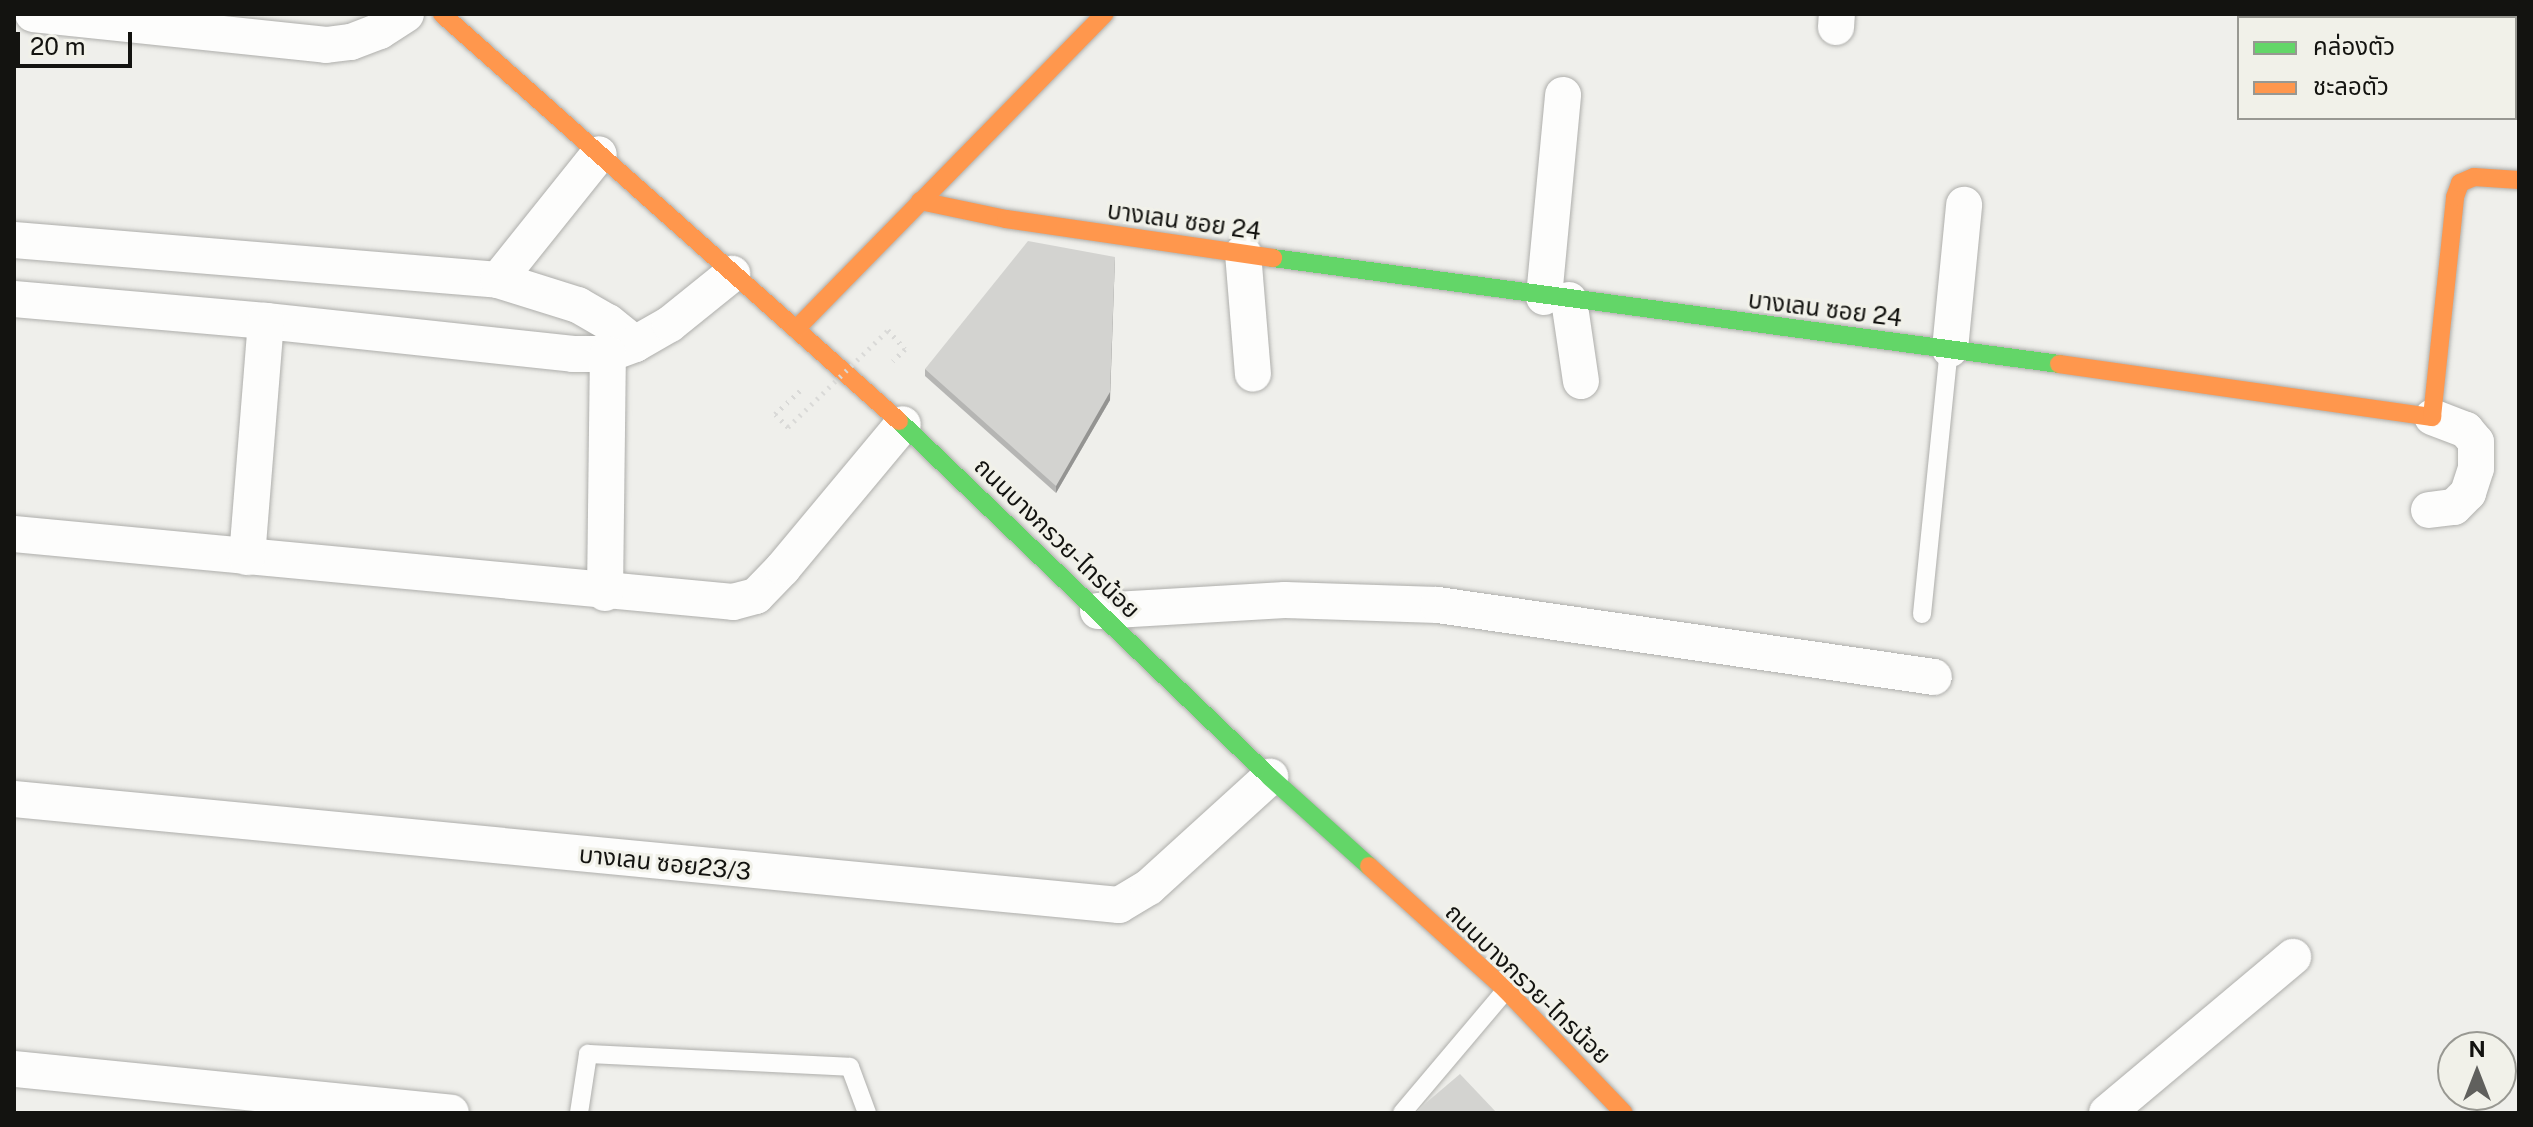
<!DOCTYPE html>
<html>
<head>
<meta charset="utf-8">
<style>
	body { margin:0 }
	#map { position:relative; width:2533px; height:1127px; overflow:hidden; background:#efefeb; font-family:"Public Sans","Noto Sans Thai",sans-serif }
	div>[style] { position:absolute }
	.path>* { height:5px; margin-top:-2.5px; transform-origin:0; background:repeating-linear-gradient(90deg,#d9d9d7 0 2px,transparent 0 8px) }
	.roads { filter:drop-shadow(0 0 2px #aeaeab) drop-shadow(0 0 2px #aeaeab) }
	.lane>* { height:18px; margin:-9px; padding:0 9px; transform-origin:9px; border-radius:9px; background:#fdfdfc }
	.street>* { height:36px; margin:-18px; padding:0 18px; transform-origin:18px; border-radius:18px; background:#fdfdfc }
	.fast>* { height:18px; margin:-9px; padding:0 9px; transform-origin:9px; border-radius:9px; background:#63d668 }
	.slow>* { height:18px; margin:-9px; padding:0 9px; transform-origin:9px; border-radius:9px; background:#ff974d }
	.path-bridge>* { height:5px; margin-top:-2.5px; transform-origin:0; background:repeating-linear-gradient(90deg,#d9d9d7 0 2px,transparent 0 8px) }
	.wall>* { inset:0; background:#b5b5b3 }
	.shaded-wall>* { inset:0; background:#949492 }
	.building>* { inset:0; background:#d3d3d0 }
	span { translate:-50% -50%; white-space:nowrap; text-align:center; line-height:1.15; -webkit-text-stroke:6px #f1f1e9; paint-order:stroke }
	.street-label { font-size:24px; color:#131310 }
	.frame { position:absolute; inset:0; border:16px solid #131310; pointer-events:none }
	.legend { position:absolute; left:2237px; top:16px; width:280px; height:104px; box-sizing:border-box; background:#f1f1e9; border:2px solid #989892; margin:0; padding:10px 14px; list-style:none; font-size:24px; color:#131310 }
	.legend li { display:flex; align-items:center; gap:16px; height:40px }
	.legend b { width:40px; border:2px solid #989892 }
	.north { position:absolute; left:2437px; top:1031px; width:80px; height:80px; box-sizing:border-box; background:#f1f1e9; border:2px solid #989892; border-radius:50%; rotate:0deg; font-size:22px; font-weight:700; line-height:32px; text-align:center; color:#131310 }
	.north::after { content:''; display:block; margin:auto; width:28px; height:36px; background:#60605d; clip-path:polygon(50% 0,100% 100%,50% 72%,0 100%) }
	.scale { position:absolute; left:16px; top:32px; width:116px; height:36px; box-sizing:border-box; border:4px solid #131310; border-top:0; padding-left:10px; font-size:24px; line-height:28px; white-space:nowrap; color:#131310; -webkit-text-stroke:6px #f1f1e9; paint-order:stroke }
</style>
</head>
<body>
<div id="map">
	<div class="path">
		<div style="left:888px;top:330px;width:25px;rotate:48deg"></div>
		<div style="left:905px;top:349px;width:17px;rotate:135deg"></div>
		<div style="left:788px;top:427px;width:18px;rotate:-135deg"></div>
		<div style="left:775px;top:414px;width:37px;rotate:-43deg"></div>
	</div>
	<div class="roads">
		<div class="lane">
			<div style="left:1922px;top:614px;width:265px;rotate:-84.2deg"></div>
			<div style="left:579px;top:1113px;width:60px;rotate:-81.3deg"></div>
			<div style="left:588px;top:1054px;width:262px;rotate:2.8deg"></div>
			<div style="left:850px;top:1067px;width:49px;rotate:69.7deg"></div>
			<div style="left:1402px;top:1113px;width:161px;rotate:-49.8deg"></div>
		</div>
		<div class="street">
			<div style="left:33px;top:14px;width:295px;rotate:6deg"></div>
			<div style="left:326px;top:45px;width:25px;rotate:-7deg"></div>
			<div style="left:351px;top:42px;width:31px;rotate:-21deg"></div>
			<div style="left:380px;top:31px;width:31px;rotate:-33deg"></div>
			<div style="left:1836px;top:27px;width:13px;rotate:-86deg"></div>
			<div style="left:14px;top:240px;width:486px;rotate:4.7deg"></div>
			<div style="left:498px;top:280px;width:84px;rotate:17.4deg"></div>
			<div style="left:578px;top:305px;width:34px;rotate:30deg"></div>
			<div style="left:608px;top:322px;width:35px;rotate:39deg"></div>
			<div style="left:1243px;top:253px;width:121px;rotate:85.3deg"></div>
			<div style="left:498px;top:280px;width:161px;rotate:-51.3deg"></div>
			<div style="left:1544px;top:297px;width:203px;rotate:-84.6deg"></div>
			<div style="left:14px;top:299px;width:253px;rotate:5deg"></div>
			<div style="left:266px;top:321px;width:309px;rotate:6.1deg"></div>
			<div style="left:573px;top:354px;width:35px"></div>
			<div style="left:608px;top:354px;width:29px;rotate:-20deg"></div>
			<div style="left:635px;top:344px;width:40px;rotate:-29.7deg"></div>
			<div style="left:670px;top:324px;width:80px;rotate:-38.9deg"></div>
			<div style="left:1569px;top:300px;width:82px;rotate:81.6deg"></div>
			<div style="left:1950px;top:349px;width:145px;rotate:-84.4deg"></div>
			<div style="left:2429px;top:510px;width:25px;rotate:-7deg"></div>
			<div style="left:2454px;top:507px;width:20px;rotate:-45deg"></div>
			<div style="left:2468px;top:493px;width:26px;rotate:-72deg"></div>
			<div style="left:2476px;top:468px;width:26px;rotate:-90deg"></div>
			<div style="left:2476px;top:442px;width:16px;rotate:-130deg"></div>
			<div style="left:2466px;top:430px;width:36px;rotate:-159deg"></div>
			<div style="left:14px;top:534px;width:722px;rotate:5.4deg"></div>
			<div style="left:733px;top:602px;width:24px;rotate:-15deg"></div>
			<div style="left:756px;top:596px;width:39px;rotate:-46deg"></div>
			<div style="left:783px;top:568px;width:187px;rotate:-50.2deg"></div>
			<div style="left:247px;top:557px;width:237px;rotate:-85.4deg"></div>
			<div style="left:605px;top:593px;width:239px;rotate:-89.3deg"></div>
			<div style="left:1098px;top:611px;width:187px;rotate:-3.4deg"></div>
			<div style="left:1285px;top:600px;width:153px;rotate:1.9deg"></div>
			<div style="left:1438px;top:605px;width:501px;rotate:8.26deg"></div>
			<div style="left:14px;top:799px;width:1110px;rotate:5.48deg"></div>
			<div style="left:1119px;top:905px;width:35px;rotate:-31deg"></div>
			<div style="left:1149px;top:887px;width:164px;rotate:-42.3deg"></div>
			<div style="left:14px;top:1069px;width:439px;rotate:5.7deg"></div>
			<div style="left:2107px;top:1113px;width:243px;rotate:-40deg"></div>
		</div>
		<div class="fast">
			<div style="left:1273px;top:258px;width:793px;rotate:7.68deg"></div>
			<div style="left:899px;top:421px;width:514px;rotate:43.82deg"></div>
			<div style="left:1270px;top:777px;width:133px;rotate:42deg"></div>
		</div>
		<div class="slow">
			<div style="left:442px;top:14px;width:612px;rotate:41.69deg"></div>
			<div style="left:920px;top:201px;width:88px;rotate:11.8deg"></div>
			<div style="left:1006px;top:219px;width:270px;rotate:8.3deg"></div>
			<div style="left:796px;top:329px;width:441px;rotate:-45.6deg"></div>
			<div style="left:2059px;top:364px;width:377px;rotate:8.1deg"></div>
			<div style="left:2432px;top:417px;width:221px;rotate:-84deg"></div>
			<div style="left:2455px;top:197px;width:15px;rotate:-70deg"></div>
			<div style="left:2460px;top:183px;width:15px;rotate:-23deg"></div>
			<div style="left:2474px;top:177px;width:45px;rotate:3.8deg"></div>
			<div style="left:1369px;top:866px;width:185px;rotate:42.1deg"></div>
			<div style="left:1506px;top:990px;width:170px;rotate:46.2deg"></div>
		</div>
	</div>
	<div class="path-bridge">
		<div style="left:788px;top:427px;width:139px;rotate:-44.1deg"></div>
	</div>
	<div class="wall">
		<div style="clip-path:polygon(925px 369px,1110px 400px,1056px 493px,925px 376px)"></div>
	</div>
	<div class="shaded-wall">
		<div style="clip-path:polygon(1115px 257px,1110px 400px,1056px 493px,1056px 486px)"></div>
	</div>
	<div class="building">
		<div style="clip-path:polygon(1028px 241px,1115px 257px,1110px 392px,1056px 486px,925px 369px)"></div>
		<div style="clip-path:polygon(1460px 1074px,1497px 1113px,1414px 1113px)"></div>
	</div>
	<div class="street-label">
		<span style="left:1184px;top:221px;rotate:8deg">บางเลน ซอย 24</span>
		<span style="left:1825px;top:309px;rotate:7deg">บางเลน ซอย 24</span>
		<span style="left:1057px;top:538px;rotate:44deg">ถนนบางกรวย-ไทรน้อย</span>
		<span style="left:665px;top:863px;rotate:6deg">บางเลน ซอย23/3</span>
		<span style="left:1528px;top:984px;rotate:44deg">ถนนบางกรวย-ไทรน้อย</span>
	</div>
	<div class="frame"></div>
	<ul class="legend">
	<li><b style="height:10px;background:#63d668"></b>คล่องตัว</li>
	<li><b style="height:10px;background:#ff974d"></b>ชะลอตัว</li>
	</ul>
	<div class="north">N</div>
	<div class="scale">20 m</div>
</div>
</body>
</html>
